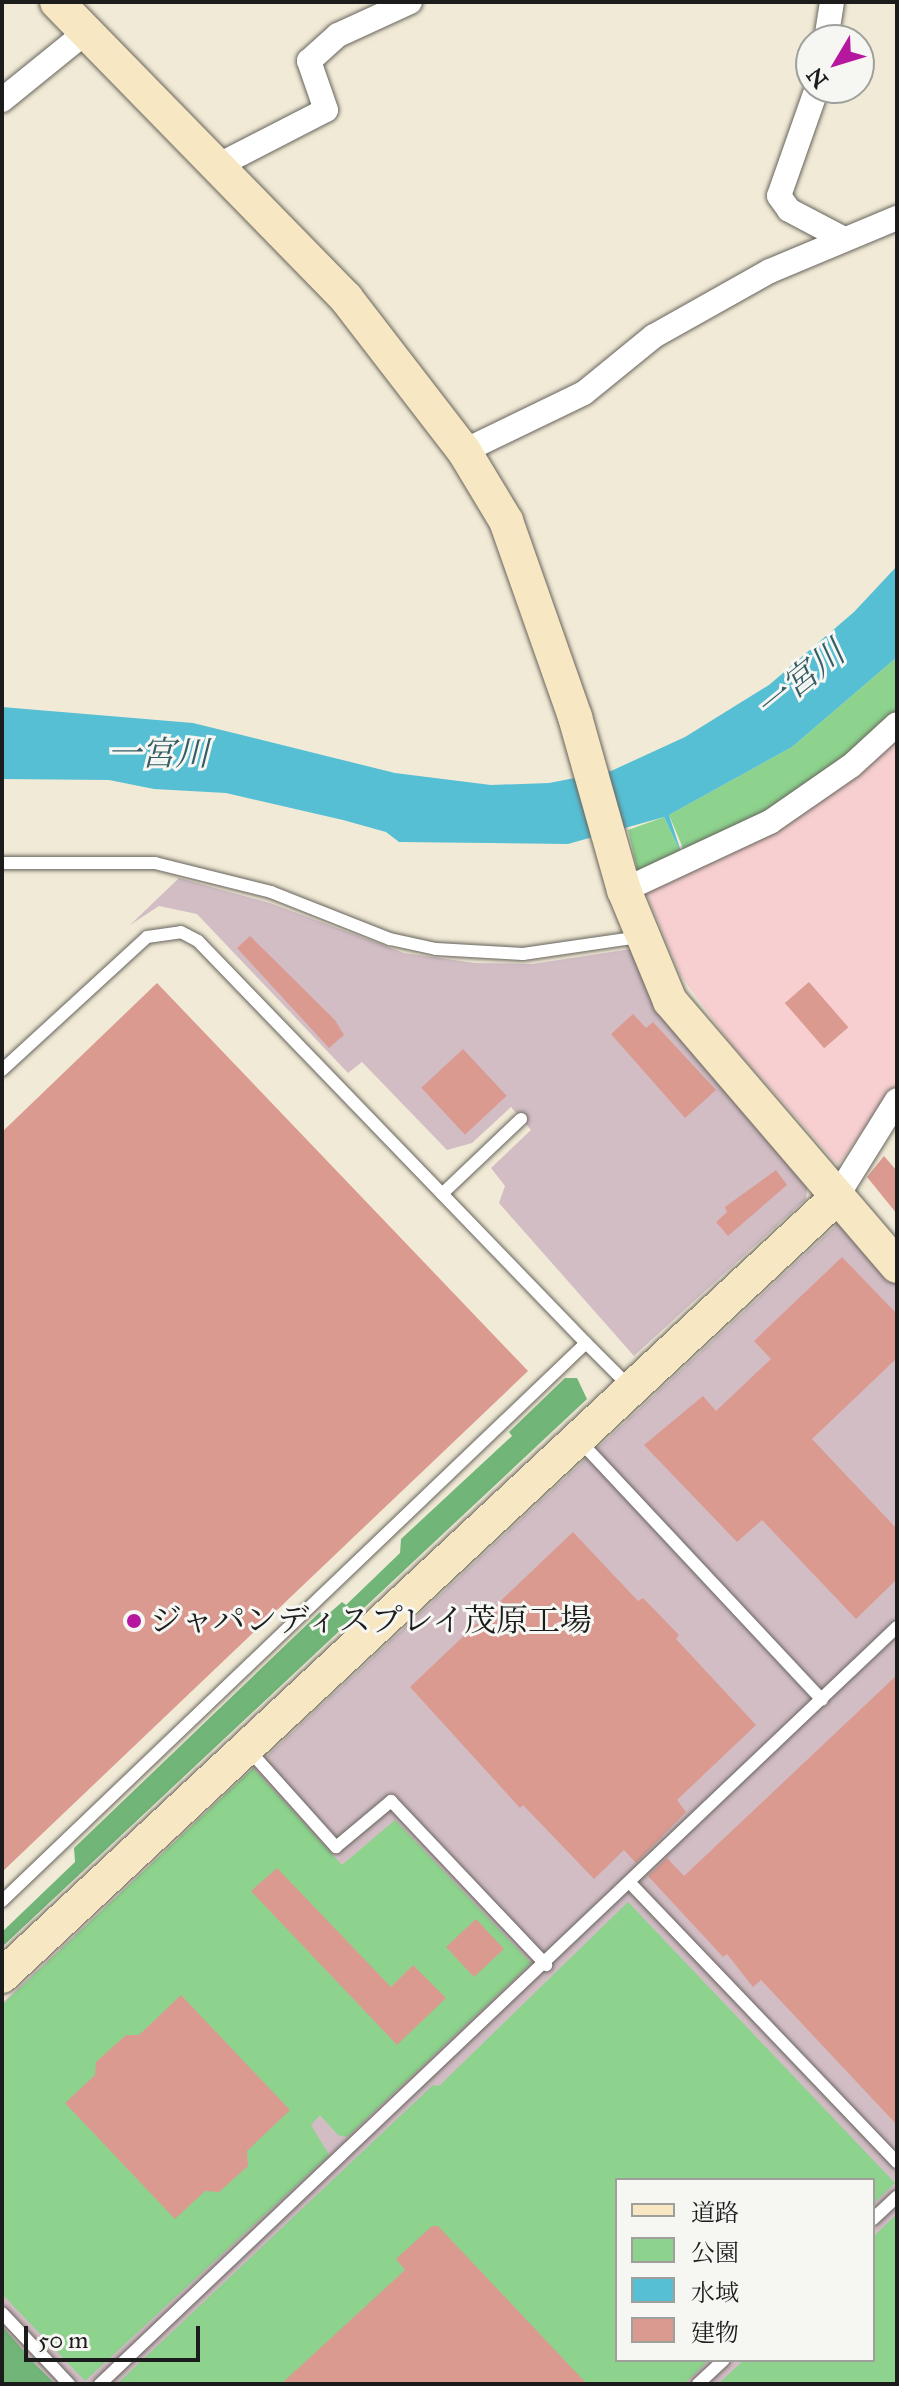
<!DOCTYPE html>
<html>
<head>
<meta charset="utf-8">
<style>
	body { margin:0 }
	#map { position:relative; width:899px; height:2386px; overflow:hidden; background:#f1ead6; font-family:"IM FELL Great Primer","Noto Serif JP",serif }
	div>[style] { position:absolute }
	.built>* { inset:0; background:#f7cfd0 }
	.industrial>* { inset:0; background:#d2bdc5 }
	.green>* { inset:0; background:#8dd38d }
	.forest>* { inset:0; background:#72b578 }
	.water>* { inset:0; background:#57bfd4 }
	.building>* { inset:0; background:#db9a90; transform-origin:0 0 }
	.roads { filter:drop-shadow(0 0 2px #67645d) drop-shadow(0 0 2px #67645d) }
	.lane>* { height:12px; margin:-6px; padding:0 6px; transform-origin:6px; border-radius:6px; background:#fff }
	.street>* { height:24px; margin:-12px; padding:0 12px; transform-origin:12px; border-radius:12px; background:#fff }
	.secondary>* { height:34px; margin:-17px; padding:0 17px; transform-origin:17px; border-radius:17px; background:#f7e8c3 }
	.dots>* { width:22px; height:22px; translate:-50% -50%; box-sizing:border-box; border:4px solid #f6f6f2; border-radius:50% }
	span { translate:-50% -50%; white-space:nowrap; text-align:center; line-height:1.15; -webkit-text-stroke:6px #f6f6f2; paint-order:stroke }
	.poi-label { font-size:32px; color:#1c1c1c }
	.left { translate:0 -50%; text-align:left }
	.water-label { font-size:34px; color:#345d66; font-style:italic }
	.frame { position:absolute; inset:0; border:4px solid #1c1c1c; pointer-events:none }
	.legend { position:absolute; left:615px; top:2178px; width:260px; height:184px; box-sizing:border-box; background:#f6f6f2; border:2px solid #9f9f9c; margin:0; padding:10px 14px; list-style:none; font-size:24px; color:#1c1c1c }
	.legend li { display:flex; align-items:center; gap:16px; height:40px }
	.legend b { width:40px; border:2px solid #9f9f9c }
	.north { position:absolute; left:795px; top:24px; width:80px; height:80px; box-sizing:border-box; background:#f6f6f2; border:2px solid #9f9f9c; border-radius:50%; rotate:232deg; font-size:22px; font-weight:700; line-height:32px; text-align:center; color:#1c1c1c }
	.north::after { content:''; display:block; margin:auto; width:28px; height:36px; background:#b5179e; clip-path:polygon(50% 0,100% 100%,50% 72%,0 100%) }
	.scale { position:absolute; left:24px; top:2326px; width:176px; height:36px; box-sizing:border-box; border:4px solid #1c1c1c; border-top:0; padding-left:10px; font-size:24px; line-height:28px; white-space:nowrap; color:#1c1c1c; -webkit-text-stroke:6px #f6f6f2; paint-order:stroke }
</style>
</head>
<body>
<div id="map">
	<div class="built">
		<div style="clip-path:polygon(897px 735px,897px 1083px,838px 1165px,728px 1040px,681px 976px,646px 893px)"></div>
	</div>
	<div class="industrial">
		<div style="clip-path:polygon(179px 878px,270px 903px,404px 953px,475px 963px,532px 964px,631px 949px,808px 1181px,806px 1199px,634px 1356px,499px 1203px,505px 1186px,491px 1168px,531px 1130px,511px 1107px,472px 1143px,447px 1150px,362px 1062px,348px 1073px,197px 914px,159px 906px,130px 925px)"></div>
		<div style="clip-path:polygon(evenodd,843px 1219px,897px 1283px,897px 2384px,2px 2384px,2px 2003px,843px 1219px,617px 2180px,873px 2180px,873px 2360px,617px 2360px,617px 2180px)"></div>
	</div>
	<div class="green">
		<div style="clip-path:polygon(897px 657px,897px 713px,820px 780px,748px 825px,685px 853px,669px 815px,792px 747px)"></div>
		<div style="clip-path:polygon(664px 817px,682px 855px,639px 877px,628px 830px)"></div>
		<div style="clip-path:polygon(253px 1768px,342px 1865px,395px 1820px,531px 1963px,347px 2137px,338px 2135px,320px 2115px,311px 2125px,329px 2155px,85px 2381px,2px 2294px,2px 2005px)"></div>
		<div style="clip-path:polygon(628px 1902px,895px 2183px,873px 2204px,873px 2180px,617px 2180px,617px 2360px,709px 2360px,684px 2384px,117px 2384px,433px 2085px,439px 2086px)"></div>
		<div style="clip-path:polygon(897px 2214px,897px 2384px,718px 2384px,744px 2360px,873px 2360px,873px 2237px)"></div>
	</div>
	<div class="forest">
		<div style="clip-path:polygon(565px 1378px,577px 1378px,587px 1399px,2px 1947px,2px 1932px,75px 1862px,74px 1848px,320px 1612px,325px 1617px,342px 1602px,346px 1605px,400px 1553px,401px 1539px,512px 1436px,509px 1432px)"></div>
		<div style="clip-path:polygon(2px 2326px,35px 2364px,55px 2384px,2px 2384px)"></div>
	</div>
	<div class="water">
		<div style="clip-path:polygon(897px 566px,897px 657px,792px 747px,669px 815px,682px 855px,664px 817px,568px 844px,399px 842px,386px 832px,343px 820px,226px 793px,154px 789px,109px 780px,2px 779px,2px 707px,193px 723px,395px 773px,491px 785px,549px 783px,611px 771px,685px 737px,769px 685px,854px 612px)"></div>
	</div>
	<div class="building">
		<div style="clip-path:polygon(250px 936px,335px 1020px,344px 1035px,329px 1048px,237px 948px)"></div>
		<div style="left:809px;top:982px;width:60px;height:32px;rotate:49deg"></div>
		<div style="clip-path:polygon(157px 983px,528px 1371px,2px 1872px,2px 1132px)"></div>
		<div style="clip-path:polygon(633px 1014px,646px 1028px,653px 1022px,716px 1090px,685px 1118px,611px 1034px)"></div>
		<div style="left:463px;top:1049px;width:64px;height:57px;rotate:47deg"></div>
		<div style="clip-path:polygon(884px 1156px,897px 1171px,897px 1214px,867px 1177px)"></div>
		<div style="clip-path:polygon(776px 1170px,787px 1185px,728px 1236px,716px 1222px,727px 1212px,725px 1207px)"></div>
		<div style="clip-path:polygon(842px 1257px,897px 1314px,897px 1358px,812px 1439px,897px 1529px,897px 1579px,856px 1619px,762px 1520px,737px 1542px,644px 1445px,703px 1396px,716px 1411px,771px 1359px,754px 1341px)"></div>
		<div style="clip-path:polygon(573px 1532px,638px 1601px,643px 1598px,679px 1635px,676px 1639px,756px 1725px,677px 1800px,686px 1812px,636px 1863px,624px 1850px,594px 1879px,523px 1805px,520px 1808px,410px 1687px)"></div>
		<div style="clip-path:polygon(897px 1675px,897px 2125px,761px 1980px,753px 1987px,727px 1954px,723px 1957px,648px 1876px,667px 1858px,684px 1876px)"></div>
		<div style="clip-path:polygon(277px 1868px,391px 1987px,413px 1965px,446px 1998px,397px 2045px,251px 1891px)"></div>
		<div style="left:476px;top:1919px;width:41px;height:41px;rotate:47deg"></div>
		<div style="clip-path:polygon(181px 1995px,290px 2110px,247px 2151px,248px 2166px,219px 2192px,205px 2191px,175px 2219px,65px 2103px,95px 2075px,96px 2062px,126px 2035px,139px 2035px)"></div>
		<div style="clip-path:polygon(432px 2226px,438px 2226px,587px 2384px,281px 2384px,405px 2270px,396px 2259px)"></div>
	</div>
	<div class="roads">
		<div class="lane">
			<div style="left:2px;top:863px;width:153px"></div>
			<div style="left:155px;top:863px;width:120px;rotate:14deg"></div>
			<div style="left:271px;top:892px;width:128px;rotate:21.6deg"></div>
			<div style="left:390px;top:939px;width:47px;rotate:12.3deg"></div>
			<div style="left:436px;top:949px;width:87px;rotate:3.3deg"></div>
			<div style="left:523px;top:954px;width:117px;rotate:-8.3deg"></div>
			<div style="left:2px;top:1070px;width:197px;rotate:-42.5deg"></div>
			<div style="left:147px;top:937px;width:34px;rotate:-8deg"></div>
			<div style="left:181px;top:932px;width:19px;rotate:28deg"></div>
			<div style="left:198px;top:941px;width:559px;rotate:46.02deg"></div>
			<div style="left:586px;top:1343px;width:808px;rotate:136.3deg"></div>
			<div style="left:442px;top:1194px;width:109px;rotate:-43.5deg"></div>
			<div style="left:586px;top:1343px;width:61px;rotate:45deg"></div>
			<div style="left:578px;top:1439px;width:357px;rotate:46.9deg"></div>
			<div style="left:248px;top:1749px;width:132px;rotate:48.1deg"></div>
			<div style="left:336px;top:1847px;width:72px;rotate:-39.9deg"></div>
			<div style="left:391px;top:1801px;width:226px;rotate:46.6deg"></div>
			<div style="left:631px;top:1884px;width:385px;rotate:46.3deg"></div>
			<div style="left:873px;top:2219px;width:33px;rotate:-43deg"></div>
			<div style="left:2px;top:2313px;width:98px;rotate:46.7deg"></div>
			<div style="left:100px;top:2384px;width:1099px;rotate:-43.53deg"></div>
			<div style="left:698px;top:2384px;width:35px;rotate:-43deg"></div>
		</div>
		<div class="street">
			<div style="left:826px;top:40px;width:38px;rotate:-81deg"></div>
			<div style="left:817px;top:88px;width:114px;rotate:109.4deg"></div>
			<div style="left:779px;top:196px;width:17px;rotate:54deg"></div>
			<div style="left:789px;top:210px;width:62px;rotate:27.8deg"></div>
			<div style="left:2px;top:100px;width:108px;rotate:-39deg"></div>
			<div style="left:219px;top:165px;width:120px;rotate:-27.2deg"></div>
			<div style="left:326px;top:110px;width:52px;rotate:-109.1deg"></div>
			<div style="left:309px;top:61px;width:39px;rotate:-42deg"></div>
			<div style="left:338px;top:35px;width:79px;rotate:-24.6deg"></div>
			<div style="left:464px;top:451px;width:133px;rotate:-25.8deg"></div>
			<div style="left:584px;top:393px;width:90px;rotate:-39.2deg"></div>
			<div style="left:654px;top:336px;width:133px;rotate:-29.3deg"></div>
			<div style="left:770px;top:271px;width:138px;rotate:-22.7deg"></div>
			<div style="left:624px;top:890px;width:161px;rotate:-25deg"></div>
			<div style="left:770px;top:822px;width:98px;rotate:-34.7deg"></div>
			<div style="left:851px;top:766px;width:62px;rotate:-42.4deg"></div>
			<div style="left:836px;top:1198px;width:115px;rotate:-58.1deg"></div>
		</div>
		<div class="secondary">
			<div style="left:57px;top:2px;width:414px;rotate:45.7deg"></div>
			<div style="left:346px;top:298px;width:193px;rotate:52.4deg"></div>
			<div style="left:464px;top:451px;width:82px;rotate:59deg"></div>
			<div style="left:506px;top:521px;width:208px;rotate:70.6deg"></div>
			<div style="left:575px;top:717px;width:180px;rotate:74.2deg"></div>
			<div style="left:624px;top:890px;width:120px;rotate:67.5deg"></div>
			<div style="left:670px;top:1001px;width:349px;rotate:49.4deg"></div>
			<div style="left:2px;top:1976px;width:1141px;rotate:-43.01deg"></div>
		</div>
	</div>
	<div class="dots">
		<div style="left:134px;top:1621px;background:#b5179e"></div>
	</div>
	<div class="poi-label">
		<span class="left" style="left:150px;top:1621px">ジャパンディスプレイ茂原工場</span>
	</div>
	<div class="water-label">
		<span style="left:800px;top:680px;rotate:-39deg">一宮川</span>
		<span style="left:158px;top:754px">一宮川</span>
	</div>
	<div class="frame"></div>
	<ul class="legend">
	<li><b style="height:10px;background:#f7e8c3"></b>道路</li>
	<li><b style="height:22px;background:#8dd38d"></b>公園</li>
	<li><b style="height:22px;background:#57bfd4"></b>水域</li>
	<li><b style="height:22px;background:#db9a90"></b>建物</li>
	</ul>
	<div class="north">N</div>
	<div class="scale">50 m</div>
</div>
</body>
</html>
